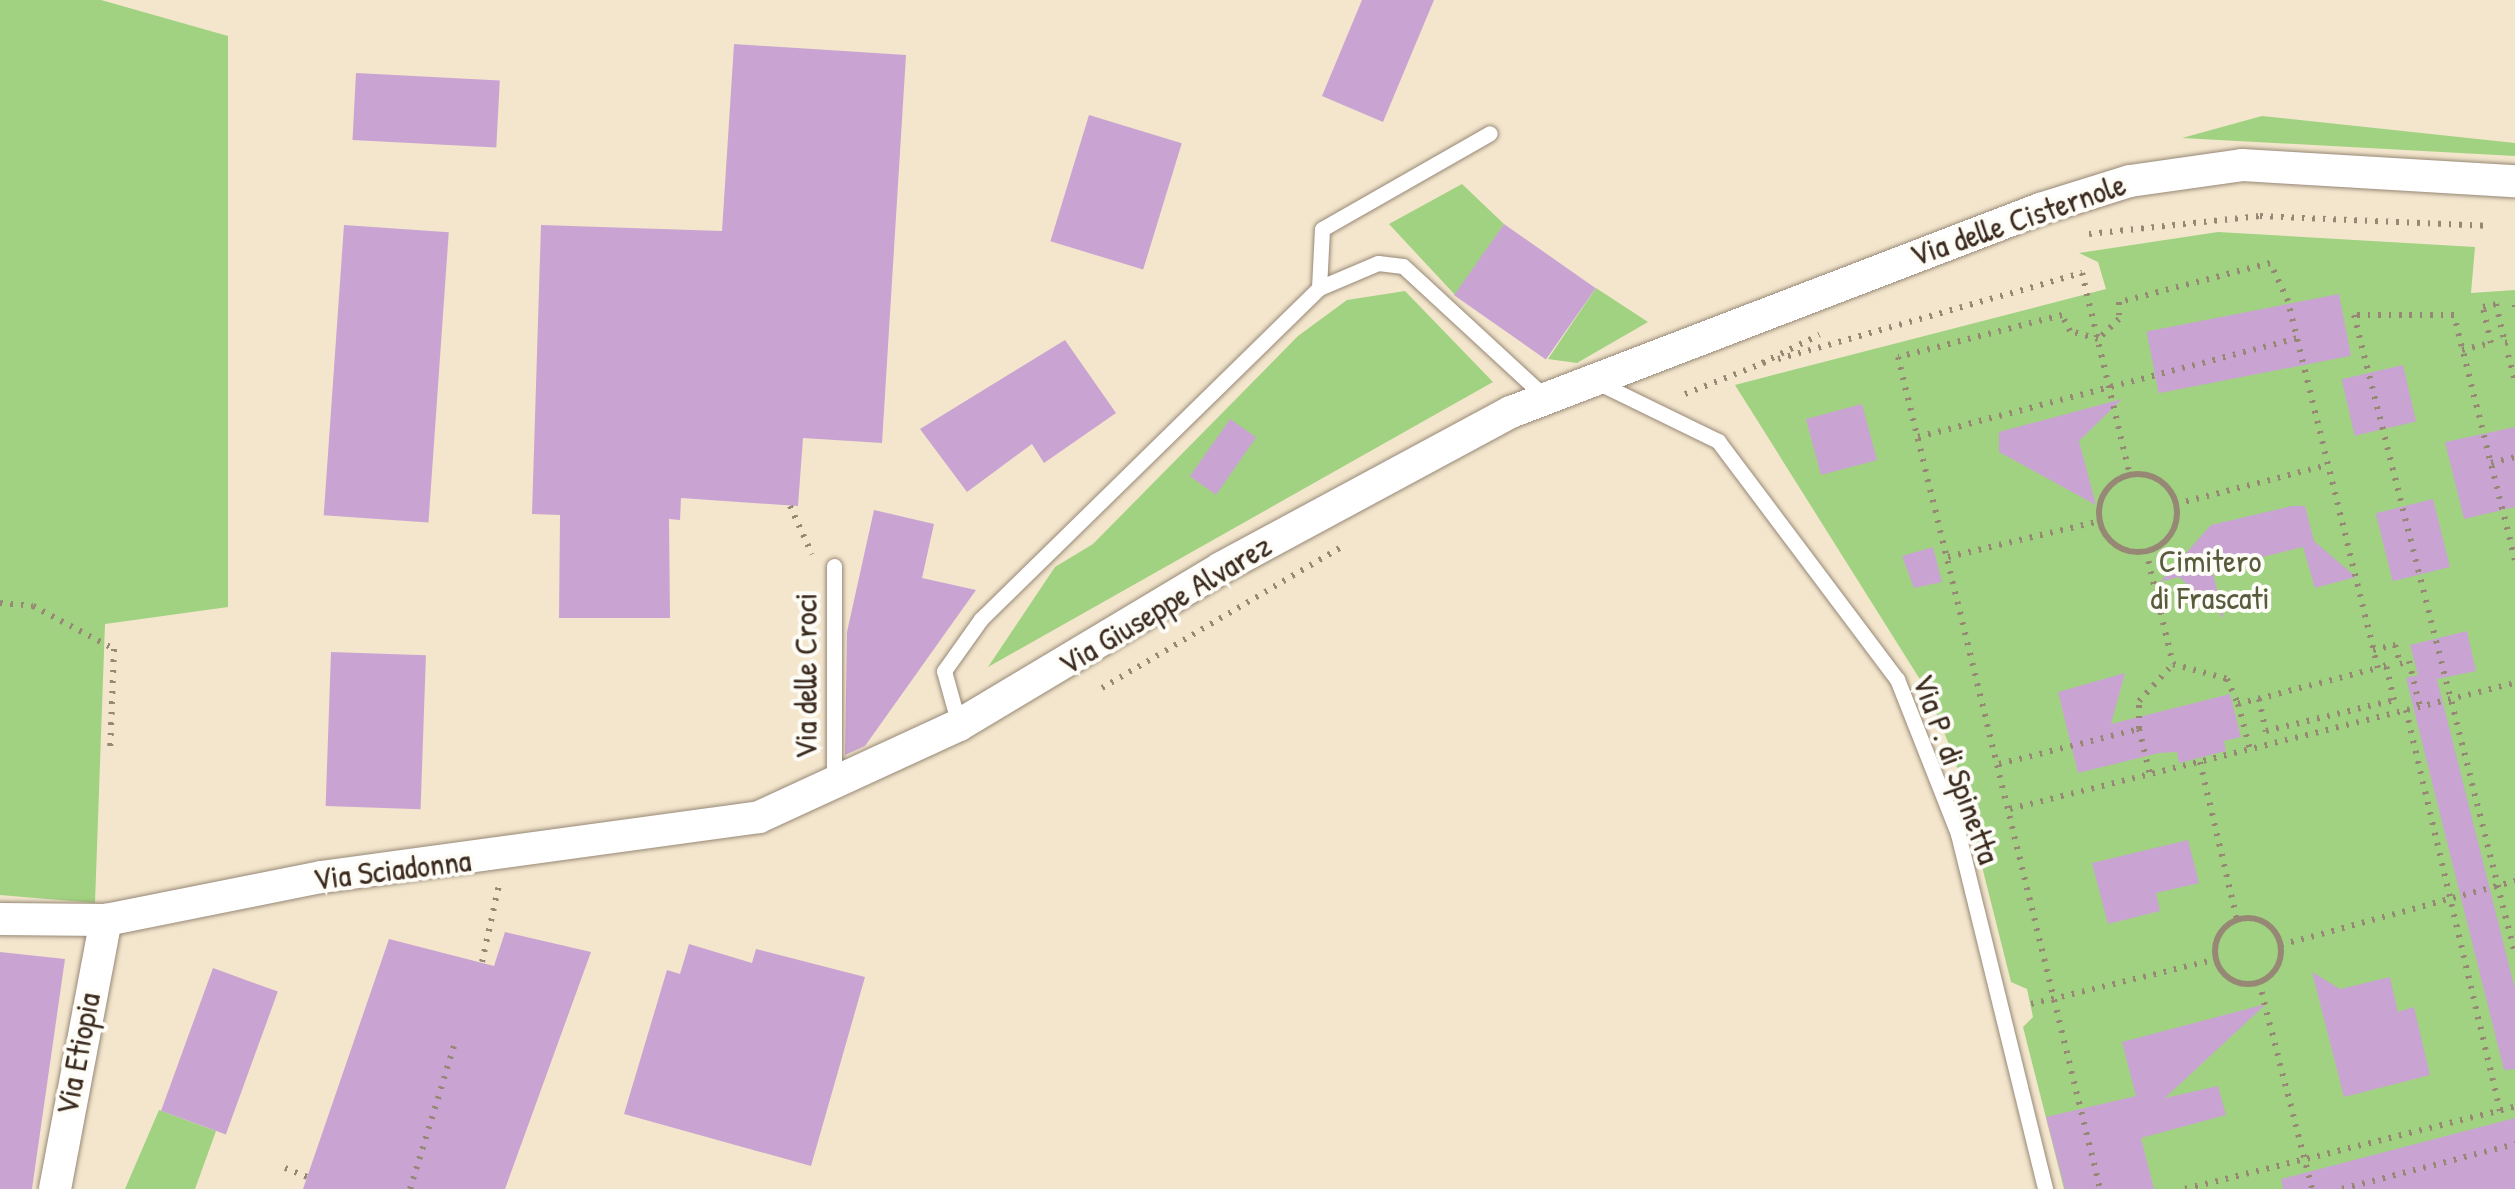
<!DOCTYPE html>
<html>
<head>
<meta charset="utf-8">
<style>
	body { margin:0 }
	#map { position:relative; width:2515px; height:1189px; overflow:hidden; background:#f3e6cd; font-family:"Patrick Hand",sans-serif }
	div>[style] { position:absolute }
	.green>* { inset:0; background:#a0d281 }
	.building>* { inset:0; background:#c9a4d2; transform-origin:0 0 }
	.path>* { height:6px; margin-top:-3px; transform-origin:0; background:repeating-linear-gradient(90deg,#978876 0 2.5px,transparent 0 10.5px) }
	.path>.ring { margin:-3px; padding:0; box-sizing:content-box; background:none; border:6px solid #978876; border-radius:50% }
	.roads { filter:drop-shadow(0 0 2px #978876) drop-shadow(0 0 2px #978876) }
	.service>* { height:15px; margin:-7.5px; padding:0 7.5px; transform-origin:7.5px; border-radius:7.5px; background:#fff }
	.minor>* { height:32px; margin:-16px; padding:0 16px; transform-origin:16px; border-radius:16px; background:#fff }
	span { translate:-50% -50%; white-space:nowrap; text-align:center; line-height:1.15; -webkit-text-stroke:8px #fdfcf7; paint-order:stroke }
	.street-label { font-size:32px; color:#3b2a1e }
	.park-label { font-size:32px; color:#595c3c }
</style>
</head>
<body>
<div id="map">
	<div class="green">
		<div style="clip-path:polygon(0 0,101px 0,228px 36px,228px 607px,105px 624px,95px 903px,0 895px)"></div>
		<div style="clip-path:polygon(2262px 116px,2515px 143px,2515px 156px,2182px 138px)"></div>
		<div style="clip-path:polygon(1462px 184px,1504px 224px,1456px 296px,1389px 224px)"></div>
		<div style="clip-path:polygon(2218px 232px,2475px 247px,2471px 293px,2515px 290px,2515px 1189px,2064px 1189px,2023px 1027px,2033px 1017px,2027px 989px,2011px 982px,1955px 759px,1926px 689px,1735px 385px,2106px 289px,2098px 262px,2079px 253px)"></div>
		<div style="clip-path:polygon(1596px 288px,1648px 322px,1577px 363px,1548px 359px)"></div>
		<div style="clip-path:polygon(1405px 291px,1493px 382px,988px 667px,1055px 567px,1093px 544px,1298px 336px,1347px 300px)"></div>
		<div style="clip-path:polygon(159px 1110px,216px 1131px,195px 1189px,125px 1189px)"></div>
	</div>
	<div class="building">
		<div style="clip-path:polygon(1362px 0,1434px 0,1383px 122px,1322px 96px)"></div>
		<div style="clip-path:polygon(734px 44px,906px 55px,882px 443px,803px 438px,798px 506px,681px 498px,680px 520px,669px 519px,670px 618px,559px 618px,560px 515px,532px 514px,541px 225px,722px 231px)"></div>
		<div style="left:356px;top:73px;width:144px;height:67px;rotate:3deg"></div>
		<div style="left:1089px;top:115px;width:97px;height:132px;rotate:17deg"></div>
		<div style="left:1504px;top:224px;width:112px;height:87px;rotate:35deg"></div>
		<div style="left:344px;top:225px;width:105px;height:291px;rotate:4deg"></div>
		<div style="left:2339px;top:294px;width:63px;height:196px;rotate:79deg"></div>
		<div style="clip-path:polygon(1065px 340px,1116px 413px,1044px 463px,1032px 444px,967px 492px,920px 429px)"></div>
		<div style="left:2403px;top:365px;width:58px;height:63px;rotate:77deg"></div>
		<div style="clip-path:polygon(2122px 399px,2079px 441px,2096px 505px,1999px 452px,1999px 432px)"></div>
		<div style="left:1862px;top:404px;width:58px;height:58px;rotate:75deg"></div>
		<div style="left:1230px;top:419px;width:32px;height:70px;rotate:35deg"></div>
		<div style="clip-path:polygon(2515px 427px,2515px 507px,2464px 519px,2445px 442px)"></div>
		<div style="left:2433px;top:499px;width:70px;height:59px;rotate:76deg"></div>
		<div style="clip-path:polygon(2292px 506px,2305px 506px,2314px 541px,2356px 577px,2315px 588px,2303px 547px,2212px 569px,2224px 618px,2179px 577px,2160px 582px,2211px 525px)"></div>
		<div style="clip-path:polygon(874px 510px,934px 524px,922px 578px,976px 590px,865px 746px,845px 755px,847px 632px)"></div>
		<div style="clip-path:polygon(1933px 547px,1942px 582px,1914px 588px,1902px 556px)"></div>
		<div style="clip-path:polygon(2467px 631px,2476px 671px,2437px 679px,2515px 989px,2515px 1069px,2504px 1070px,2406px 678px,2418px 675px,2410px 645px)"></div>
		<div style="left:331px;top:652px;width:95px;height:154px;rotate:2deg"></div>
		<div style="clip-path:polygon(2125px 673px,2111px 724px,2230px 694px,2241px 737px,2224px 741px,2226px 751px,2179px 763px,2177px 752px,2159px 753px,2078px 773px,2058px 692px)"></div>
		<div style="clip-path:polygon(2188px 840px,2199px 883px,2156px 893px,2160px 911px,2108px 924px,2092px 863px)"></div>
		<div style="clip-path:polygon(505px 932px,591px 952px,505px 1189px,303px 1189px,389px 939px,494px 966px)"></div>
		<div style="clip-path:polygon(689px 944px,752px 963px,756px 949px,865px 977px,811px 1166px,624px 1114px,667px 970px,680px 974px)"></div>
		<div style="clip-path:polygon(0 952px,65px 959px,32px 1189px,0 1189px)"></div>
		<div style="left:213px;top:968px;width:69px;height:152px;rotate:20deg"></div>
		<div style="clip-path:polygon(2312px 972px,2340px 989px,2390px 977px,2398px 1012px,2414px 1007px,2430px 1075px,2344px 1097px)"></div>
		<div style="clip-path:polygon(2266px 1004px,2165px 1098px,2218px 1086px,2226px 1115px,2141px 1138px,2154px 1189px,2065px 1189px,2046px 1117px,2136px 1096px,2122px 1042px)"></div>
		<div style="clip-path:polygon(2515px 1118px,2515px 1189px,2283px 1189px,2281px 1179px)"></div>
	</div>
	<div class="path">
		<div style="left:2089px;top:234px;width:172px;rotate:-6deg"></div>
		<div style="left:2260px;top:216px;width:226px;rotate:2.5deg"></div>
		<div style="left:2515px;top:305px;width:8px;rotate:90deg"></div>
		<div style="left:2462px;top:350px;width:30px;rotate:-14deg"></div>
		<div style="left:2491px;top:343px;width:37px;rotate:-103deg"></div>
		<div style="left:2483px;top:307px;width:13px;rotate:-13deg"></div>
		<div style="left:2496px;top:304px;width:40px;rotate:77deg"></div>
		<div style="left:2505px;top:343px;width:10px;rotate:-11deg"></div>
		<div style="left:2508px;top:355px;width:28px;rotate:75deg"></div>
		<div style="left:1778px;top:359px;width:316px;rotate:-15.8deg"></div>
		<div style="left:2082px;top:273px;width:209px;rotate:76.7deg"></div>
		<div style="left:1762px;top:363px;width:64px;rotate:-26.2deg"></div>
		<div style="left:1685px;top:394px;width:87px;rotate:-21.6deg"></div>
		<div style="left:1918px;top:437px;width:392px;rotate:-14.6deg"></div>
		<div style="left:2491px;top:463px;width:25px;rotate:-14deg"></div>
		<div class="ring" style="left:2099px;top:474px;width:72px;height:72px"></div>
		<div style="left:2176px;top:504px;width:157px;rotate:-14.4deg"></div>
		<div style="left:790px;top:506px;width:53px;rotate:65.4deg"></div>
		<div style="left:2146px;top:551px;width:116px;rotate:76.6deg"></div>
		<div style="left:1948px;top:557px;width:156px;rotate:-13.3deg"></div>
		<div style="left:2515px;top:560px;width:252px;rotate:-104deg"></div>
		<div style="left:2454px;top:315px;width:100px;rotate:180deg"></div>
		<div style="left:2354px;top:315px;width:659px;rotate:75.86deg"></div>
		<div style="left:0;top:603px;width:33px;rotate:5deg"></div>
		<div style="left:33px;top:606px;width:92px;rotate:28deg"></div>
		<div style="left:114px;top:649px;width:102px;rotate:92.2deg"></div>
		<div style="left:2373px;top:650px;width:23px;rotate:-13deg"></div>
		<div style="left:2395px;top:645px;width:20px;rotate:75deg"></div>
		<div style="left:2400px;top:664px;width:9px;rotate:-18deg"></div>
		<div style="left:2409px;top:661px;width:47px;rotate:76.6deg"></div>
		<div style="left:1102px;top:688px;width:282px;rotate:-30.5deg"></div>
		<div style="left:2259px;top:699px;width:33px;rotate:78deg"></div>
		<div style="left:2266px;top:731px;width:132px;rotate:-13.6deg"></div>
		<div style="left:2394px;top:700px;width:36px;rotate:-103deg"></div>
		<div style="left:2386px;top:665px;width:9px;rotate:159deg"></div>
		<div style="left:2238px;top:704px;width:47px;rotate:75.1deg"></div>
		<div style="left:2406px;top:710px;width:412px;rotate:76.8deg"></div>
		<div style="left:2139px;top:729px;width:46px;rotate:76.3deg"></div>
		<div style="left:2200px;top:762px;width:162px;rotate:76.8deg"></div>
		<div style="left:1999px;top:764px;width:144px;rotate:-14deg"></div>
		<div style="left:2139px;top:729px;width:28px;rotate:-90deg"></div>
		<div style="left:2139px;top:701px;width:50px;rotate:-47.4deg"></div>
		<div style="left:2173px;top:664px;width:56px;rotate:15.5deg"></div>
		<div style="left:2227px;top:679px;width:27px;rotate:66deg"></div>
		<div style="left:2238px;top:704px;width:145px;rotate:-14.4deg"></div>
		<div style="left:2378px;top:668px;width:378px;rotate:-103.8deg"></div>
		<div style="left:2288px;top:301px;width:42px;rotate:-115.3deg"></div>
		<div style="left:2270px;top:263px;width:156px;rotate:165.5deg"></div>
		<div style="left:2119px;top:302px;width:17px;rotate:90deg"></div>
		<div style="left:2119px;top:319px;width:29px;rotate:136deg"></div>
		<div style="left:2098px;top:339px;width:29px;rotate:-164deg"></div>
		<div style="left:2070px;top:331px;width:18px;rotate:-117deg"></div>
		<div style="left:2062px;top:315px;width:169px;rotate:165.6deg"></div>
		<div style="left:1898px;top:357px;width:856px;rotate:76.35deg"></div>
		<div style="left:2010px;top:809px;width:520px;rotate:-14.01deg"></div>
		<div class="ring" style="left:2215px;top:918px;width:60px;height:60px"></div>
		<div style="left:2281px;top:945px;width:243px;rotate:-15.3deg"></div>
		<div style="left:482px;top:962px;width:79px;rotate:-77.6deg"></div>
		<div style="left:2259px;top:982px;width:214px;rotate:75.6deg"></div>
		<div style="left:2031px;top:1004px;width:191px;rotate:-13.6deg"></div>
		<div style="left:285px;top:1168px;width:24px;rotate:22deg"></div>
		<div style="left:410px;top:1189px;width:150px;rotate:-72.9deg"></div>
		<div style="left:2185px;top:1189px;width:340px;rotate:-14deg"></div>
		<div style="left:2342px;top:1189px;width:179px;rotate:-14.6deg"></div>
	</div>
	<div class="roads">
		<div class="service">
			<div style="left:1319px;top:288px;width:59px;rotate:-87.1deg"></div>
			<div style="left:1322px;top:229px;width:193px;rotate:-29.7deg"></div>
			<div style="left:1597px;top:382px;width:135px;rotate:26deg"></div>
			<div style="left:1718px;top:441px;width:298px;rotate:53.1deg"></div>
			<div style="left:1897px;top:679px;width:167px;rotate:68.5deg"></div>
			<div style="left:1958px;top:834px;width:366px;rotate:76.2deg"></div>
			<div style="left:834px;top:566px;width:216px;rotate:90deg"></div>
			<div style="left:959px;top:725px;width:56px;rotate:-105.5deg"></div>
			<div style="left:944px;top:671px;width:64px;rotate:-54.6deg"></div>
			<div style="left:981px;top:619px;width:473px;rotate:-44.4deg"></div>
			<div style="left:1319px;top:288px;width:64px;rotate:-23deg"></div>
			<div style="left:1378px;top:263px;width:25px;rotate:7deg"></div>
			<div style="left:1403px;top:266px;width:192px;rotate:42.7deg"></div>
		</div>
		<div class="minor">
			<div style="left:0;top:919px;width:106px;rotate:0.5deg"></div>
			<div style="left:106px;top:920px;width:220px;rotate:-11.3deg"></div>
			<div style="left:322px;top:877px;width:441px;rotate:-7.8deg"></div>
			<div style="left:759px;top:817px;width:220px;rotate:-24.7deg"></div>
			<div style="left:959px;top:725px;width:305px;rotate:-30.9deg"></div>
			<div style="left:1221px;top:568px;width:329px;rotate:-28.3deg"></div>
			<div style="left:1511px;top:412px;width:567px;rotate:-20.99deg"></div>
			<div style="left:2040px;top:209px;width:94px;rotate:-17.3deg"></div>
			<div style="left:2130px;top:181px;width:113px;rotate:-8.1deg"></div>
			<div style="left:2242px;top:165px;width:273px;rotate:3.4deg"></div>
			<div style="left:55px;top:1189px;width:274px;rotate:-79.3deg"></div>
		</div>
	</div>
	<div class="street-label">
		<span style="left:2018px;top:220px;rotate:-19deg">Via delle Cisternole</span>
		<span style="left:1165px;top:605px;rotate:-31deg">Via Giuseppe Alvarez</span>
		<span style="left:806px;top:676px;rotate:-90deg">Via delle Croci</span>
		<span style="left:1956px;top:769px;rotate:70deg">Via P. di Spinetta</span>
		<span style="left:392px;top:870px;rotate:-7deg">Via Sciadonna</span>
		<span style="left:78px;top:1054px;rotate:-79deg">Via Etiopia</span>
	</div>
	<div class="park-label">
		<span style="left:2210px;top:580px">Cimitero<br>di Frascati</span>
	</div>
</div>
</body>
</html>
